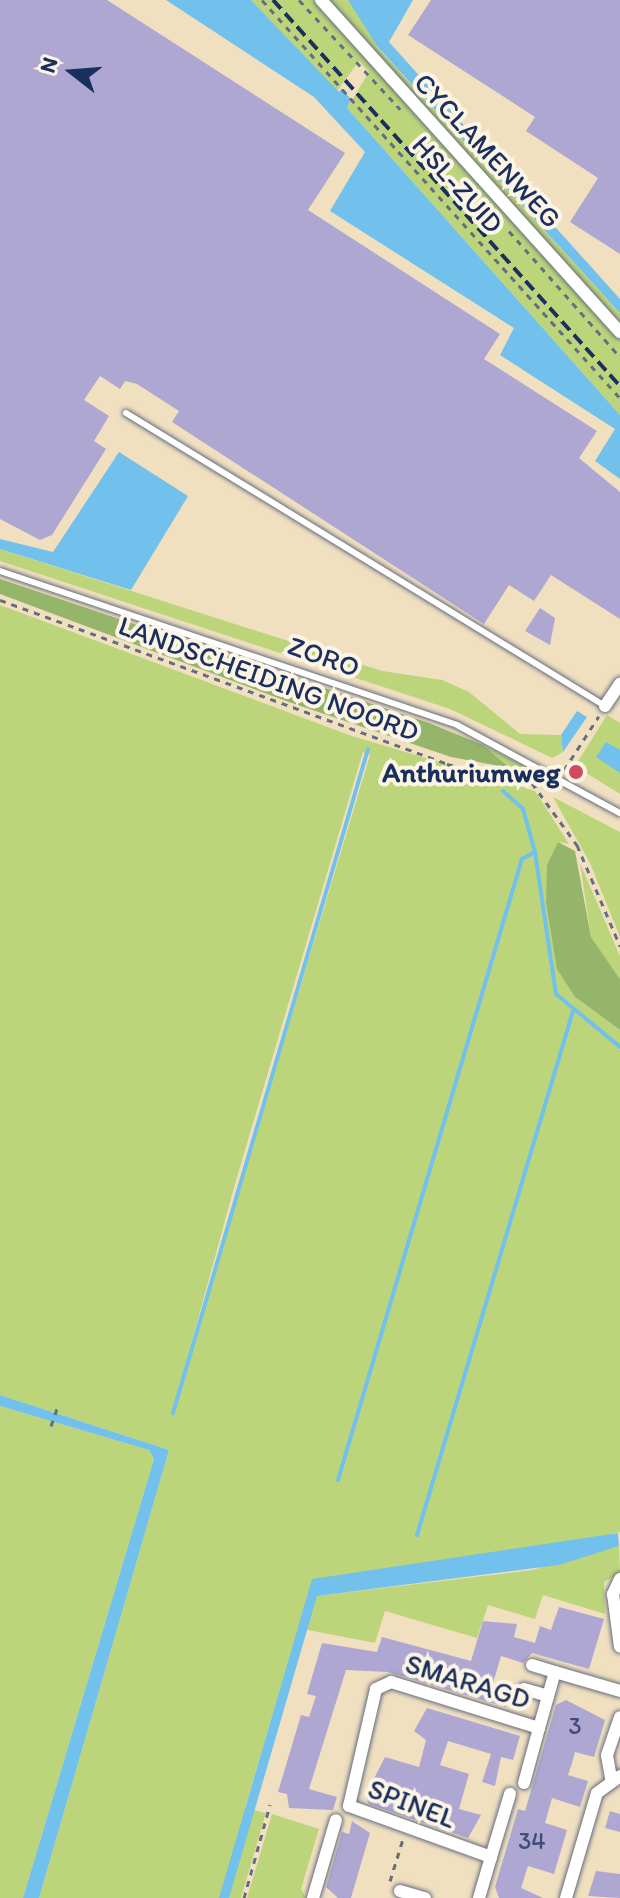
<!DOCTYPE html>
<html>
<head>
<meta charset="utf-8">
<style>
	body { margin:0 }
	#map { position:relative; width:620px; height:1898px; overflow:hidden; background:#f0e0c0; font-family:Itim,sans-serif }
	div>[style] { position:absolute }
	.green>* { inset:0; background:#bcd57a }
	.forest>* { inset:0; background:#95b66a }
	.water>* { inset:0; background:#72c0ec }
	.pier>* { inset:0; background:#f0e0c0 }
	.stream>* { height:4px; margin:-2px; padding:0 2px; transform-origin:2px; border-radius:2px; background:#72c0ec }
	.building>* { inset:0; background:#aea7d2 }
	.path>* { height:3px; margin-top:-1.5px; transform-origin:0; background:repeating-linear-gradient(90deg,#666d80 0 6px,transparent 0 12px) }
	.roads { filter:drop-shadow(0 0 2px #666d80) drop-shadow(0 0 2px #666d80) }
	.service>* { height:6px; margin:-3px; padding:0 3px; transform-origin:3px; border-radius:3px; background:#fff }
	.minor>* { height:12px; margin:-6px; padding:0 6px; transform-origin:6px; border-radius:6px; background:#fff }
	.rail>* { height:4px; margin-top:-2px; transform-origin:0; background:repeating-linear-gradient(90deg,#1b2f5e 0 12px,transparent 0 18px) }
	.dots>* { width:22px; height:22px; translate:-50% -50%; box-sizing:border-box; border:4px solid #fcf5e5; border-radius:50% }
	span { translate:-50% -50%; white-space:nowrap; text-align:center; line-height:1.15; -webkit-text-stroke:8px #fcf5e5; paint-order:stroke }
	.number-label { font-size:24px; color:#404d7b }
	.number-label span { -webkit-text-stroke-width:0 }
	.street-label { font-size:28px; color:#1b2f5e }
	.poi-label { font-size:28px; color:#1b2f5e; font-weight:700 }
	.right { translate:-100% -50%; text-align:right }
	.north { position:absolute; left:32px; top:32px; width:80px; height:80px; -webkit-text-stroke:6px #fcf5e5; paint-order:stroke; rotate:287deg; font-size:22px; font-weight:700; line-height:32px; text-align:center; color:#1b2f5e }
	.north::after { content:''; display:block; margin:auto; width:28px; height:36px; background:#1b2f5e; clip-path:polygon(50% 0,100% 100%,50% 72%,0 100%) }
</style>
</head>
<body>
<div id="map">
	<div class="green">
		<div style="clip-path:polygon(251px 0,348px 0,365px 18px,377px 47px,620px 313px,620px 415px,347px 108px,365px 64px,337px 91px)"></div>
		<div style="clip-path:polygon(0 549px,382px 671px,442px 680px,469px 692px,520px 734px,561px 735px,563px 752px,552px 758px,450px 709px,0 561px)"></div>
		<div style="clip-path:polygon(evenodd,0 605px,349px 735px,535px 791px,569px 844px,558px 842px,575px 997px,620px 1030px,620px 1532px,317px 1596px,532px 1570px,619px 1546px,620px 1573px,604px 1582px,605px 1614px,543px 1595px,535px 1619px,488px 1605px,477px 1638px,385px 1611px,375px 1643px,298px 1628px,245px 1808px,266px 1813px,241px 1898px,39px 1898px,169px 1450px,0 1395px,0 605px,363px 752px,370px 755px,172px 1414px,235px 1184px,363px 752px)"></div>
		<div style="clip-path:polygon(607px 715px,620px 723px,620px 794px,575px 766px)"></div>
		<div style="clip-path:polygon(483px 745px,549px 778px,510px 768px)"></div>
		<div style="clip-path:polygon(553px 797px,620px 832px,620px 937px,590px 863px)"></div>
		<div style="clip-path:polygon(580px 863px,620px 956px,620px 979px,591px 937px)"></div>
		<div style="clip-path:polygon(0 1406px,149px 1450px,154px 1459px,23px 1898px,0 1898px)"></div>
		<div style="clip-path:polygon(272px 1814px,319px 1829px,301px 1889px,306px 1898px,247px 1898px)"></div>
	</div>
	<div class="forest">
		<div style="clip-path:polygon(0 579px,429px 723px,483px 745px,510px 768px,451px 757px,286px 701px,0 594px)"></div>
		<div style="clip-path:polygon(558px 842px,575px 851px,591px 937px,620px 979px,620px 1030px,575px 997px,557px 969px,546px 903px,547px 865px)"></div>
	</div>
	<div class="water">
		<div style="clip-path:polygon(166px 0,251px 0,339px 92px,365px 64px,347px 108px,620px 415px,620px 479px,595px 461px,615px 429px,500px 355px,514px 328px,330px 211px,365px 152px,314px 97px)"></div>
		<div style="clip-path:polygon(348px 0,413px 0,389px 42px,620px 299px,620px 313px,377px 46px)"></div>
		<div style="clip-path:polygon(119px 452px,188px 496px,131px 590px,0 549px,0 539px,53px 552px)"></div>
		<div style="clip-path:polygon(577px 711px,587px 717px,563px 752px,561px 735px)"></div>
		<div style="clip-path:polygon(606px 742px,620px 750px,620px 773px,596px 757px)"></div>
		<div style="clip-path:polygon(0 1395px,169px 1450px,39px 1898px,23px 1898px,154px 1459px,149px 1450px,0 1406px)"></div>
		<div style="clip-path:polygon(618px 1533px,619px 1546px,559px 1565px,317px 1596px,229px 1898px,219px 1898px,312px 1579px)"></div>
	</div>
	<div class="pier">
		<div style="clip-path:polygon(359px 61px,369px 72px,352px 100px,340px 87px)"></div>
	</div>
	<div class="stream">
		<div style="left:503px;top:791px;width:27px;rotate:42deg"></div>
		<div style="left:523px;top:809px;width:45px;rotate:74.4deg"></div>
		<div style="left:535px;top:852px;width:144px;rotate:81.6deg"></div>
		<div style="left:556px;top:994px;width:83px;rotate:39.6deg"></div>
		<div style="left:173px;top:1413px;width:692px;rotate:-73.63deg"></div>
		<div style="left:338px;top:1480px;width:648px;rotate:-73.5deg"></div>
		<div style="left:522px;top:859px;width:15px;rotate:-28deg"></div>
		<div style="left:417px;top:1535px;width:547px;rotate:-73.42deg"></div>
	</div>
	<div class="building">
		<div style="clip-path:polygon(0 0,107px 0,345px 153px,308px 210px,500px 334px,484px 359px,597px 431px,579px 458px,620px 492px,620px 619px,551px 575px,534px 601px,509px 585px,484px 624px,172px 422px,179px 411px,137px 384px,125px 381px,120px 389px,100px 376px,84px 400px,109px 416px,94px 441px,106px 449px,52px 535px,40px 540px,0 519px)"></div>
		<div style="clip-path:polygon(431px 0,620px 0,620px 254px,570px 222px,598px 178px,526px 131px,535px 117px,408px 35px)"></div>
		<div style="clip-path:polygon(540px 608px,555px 618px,550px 645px,525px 631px)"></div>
		<div style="clip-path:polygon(559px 1607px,604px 1619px,589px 1669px,532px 1653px,523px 1663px,501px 1656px,491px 1690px,509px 1695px,506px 1707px,388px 1672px,346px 1670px,309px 1789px,337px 1797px,333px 1810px,289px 1808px,287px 1794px,278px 1792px,301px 1715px,309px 1717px,316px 1696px,307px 1694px,322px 1643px,377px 1652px,382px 1637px,471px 1661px,483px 1621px,517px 1624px,514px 1637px,535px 1643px,540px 1626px,551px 1630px)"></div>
		<div style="clip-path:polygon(566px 1700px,605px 1720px,594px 1757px,575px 1752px,572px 1763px,568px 1775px,588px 1781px,580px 1807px,552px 1798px,545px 1823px,567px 1830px,554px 1874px,528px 1866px,521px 1888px,543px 1898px,499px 1898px,495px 1887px,518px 1809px,525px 1811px,556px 1705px)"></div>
		<div style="clip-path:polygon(427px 1708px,520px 1736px,513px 1760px,501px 1757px,495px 1786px,482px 1782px,491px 1754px,448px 1741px,440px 1765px,469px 1774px,459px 1809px,481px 1815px,468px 1838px,369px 1804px,365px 1796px,385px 1757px,419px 1767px,426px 1740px,414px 1731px)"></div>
		<div style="clip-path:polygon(610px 1811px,620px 1814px,620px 1832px,605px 1828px)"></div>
		<div style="clip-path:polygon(352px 1821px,370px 1833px,351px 1898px,338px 1898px,326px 1887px,342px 1832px,349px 1834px)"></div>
		<div style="clip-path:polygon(596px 1871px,620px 1874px,620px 1898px,588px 1896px)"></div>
	</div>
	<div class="path">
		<div style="left:262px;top:0;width:535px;rotate:48.03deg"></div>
		<div style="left:299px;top:0;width:149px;rotate:47.2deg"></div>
		<div style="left:509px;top:231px;width:168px;rotate:48.6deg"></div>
		<div style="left:0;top:600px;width:476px;rotate:20.1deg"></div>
		<div style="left:447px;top:764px;width:87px;rotate:12.6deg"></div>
		<div style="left:532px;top:783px;width:77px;rotate:54deg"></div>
		<div style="left:577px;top:845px;width:110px;rotate:66.9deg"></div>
		<div style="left:564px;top:770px;width:64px;rotate:-57.1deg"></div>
		<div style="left:51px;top:1426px;width:21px;rotate:-71deg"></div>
		<div style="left:390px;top:1881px;width:44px;rotate:-72.8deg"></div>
		<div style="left:244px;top:1898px;width:97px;rotate:-74.4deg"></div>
	</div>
	<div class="roads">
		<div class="service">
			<div style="left:126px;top:413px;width:562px;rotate:31.45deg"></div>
			<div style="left:0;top:571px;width:482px;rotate:18.6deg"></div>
			<div style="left:457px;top:725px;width:185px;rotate:28.4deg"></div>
		</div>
		<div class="minor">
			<div style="left:321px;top:0;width:447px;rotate:48deg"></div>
			<div style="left:605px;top:706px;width:27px;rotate:-56deg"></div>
			<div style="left:620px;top:1579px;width:17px;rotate:115deg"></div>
			<div style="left:613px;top:1594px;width:53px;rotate:82.5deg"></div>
			<div style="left:532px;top:1665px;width:24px;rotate:17deg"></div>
			<div style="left:524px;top:1689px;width:25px;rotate:16deg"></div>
			<div style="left:611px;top:1778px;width:23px;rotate:-100deg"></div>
			<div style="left:607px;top:1755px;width:40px;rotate:-71.1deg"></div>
			<div style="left:524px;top:1783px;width:57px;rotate:-74.7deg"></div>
			<div style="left:491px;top:1857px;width:66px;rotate:-73.2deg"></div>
			<div style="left:400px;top:1891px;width:26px;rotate:16deg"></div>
			<div style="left:313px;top:1898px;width:81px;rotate:-73.6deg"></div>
			<div style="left:479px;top:1898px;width:43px;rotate:-73.7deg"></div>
			<div style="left:491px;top:1857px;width:151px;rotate:-160.2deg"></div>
			<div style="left:349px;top:1806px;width:120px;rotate:-77deg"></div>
			<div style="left:376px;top:1689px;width:17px;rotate:-25deg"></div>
			<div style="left:391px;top:1682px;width:155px;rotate:17.3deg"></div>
			<div style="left:539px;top:1728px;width:58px;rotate:-74.1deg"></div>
			<div style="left:555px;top:1672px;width:68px;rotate:16.3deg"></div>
			<div style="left:566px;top:1898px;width:109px;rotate:-73.6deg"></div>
			<div style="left:597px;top:1793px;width:29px;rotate:-36deg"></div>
		</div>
	</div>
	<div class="rail">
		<div style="left:273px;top:0;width:519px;rotate:48.05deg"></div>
	</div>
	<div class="dots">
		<div style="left:576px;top:772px;background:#d1495b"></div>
	</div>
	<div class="number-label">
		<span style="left:575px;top:1726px">3</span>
		<span style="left:532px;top:1841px">34</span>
	</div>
	<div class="street-label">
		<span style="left:488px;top:150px;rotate:47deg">CYCLAMENWEG</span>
		<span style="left:458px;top:184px;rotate:48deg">HSL-ZUID</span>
		<span style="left:324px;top:656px;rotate:19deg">ZORO</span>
		<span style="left:269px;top:678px;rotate:20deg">LANDSCHEIDING NOORD</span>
		<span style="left:468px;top:1681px;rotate:17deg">SMARAGD</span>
		<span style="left:412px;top:1803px;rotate:21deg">SPINEL</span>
	</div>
	<div class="poi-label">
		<span class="right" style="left:560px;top:772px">Anthuriumweg</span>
	</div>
	<div class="north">N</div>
</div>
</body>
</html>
